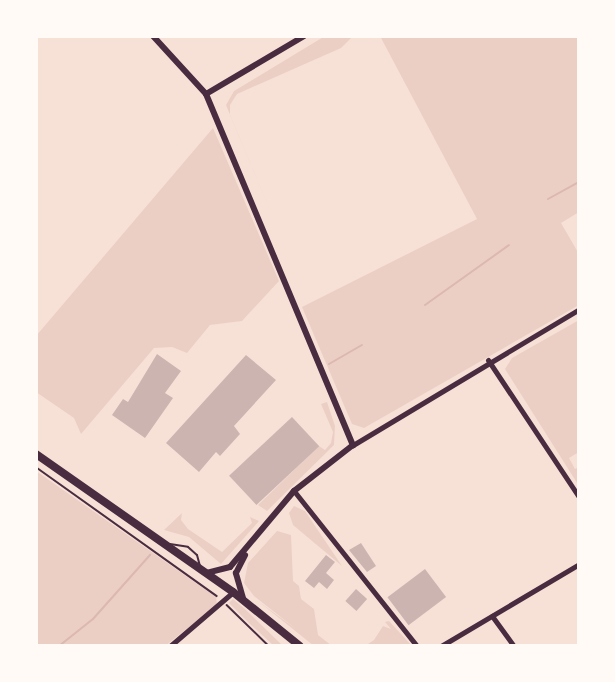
<!DOCTYPE html>
<html>
<head>
<meta charset="utf-8">
<style>
	body { margin:0 }
	#map { position:relative; width:615px; height:682px; overflow:hidden; background:#f7e1d7; font-family:"Asap Condensed",sans-serif }
	div>[style] { position:absolute }
	.green>* { inset:0; background:#ebcfc5 }
	.stream>* { height:2px; margin:-1px; padding:0 1px; transform-origin:1px; border-radius:1px; background:#dcb8b0 }
	.building>* { inset:0; background:#ccb4b1; transform-origin:0 0 }
	.path>* { height:1.5px; margin:-0.75px; padding:0 0.75px; transform-origin:0.75px; border-radius:0.75px; background:#4a2c40 }
	.service>* { height:2px; margin:-1px; padding:0 1px; transform-origin:1px; border-radius:1px; background:#4a2c40 }
	.minor>* { height:5px; margin:-2.5px; padding:0 2.5px; transform-origin:2.5px; border-radius:2.5px; background:#4a2c40 }
	.tertiary>* { height:6px; margin:-3px; padding:0 3px; transform-origin:3px; border-radius:3px; background:#4a2c40 }
	.primary>* { height:8px; margin:-4px; padding:0 4px; transform-origin:4px; border-radius:4px; background:#4a2c40 }
	span { translate:-50% -50%; white-space:nowrap; text-align:center; line-height:1.15; -webkit-text-stroke:5px #fffaf5; paint-order:stroke }
	.frame { position:absolute; inset:0; border:38px solid #fffaf5; pointer-events:none }
</style>
</head>
<body>
<div id="map">
	<div class="green">
		<div style="clip-path:polygon(325px 36px,353px 36px,341px 48px,237px 94px,230px 105px,230px 115px,285px 246px,226px 105px,234px 91px)"></div>
		<div style="clip-path:polygon(380px 36px,579px 36px,579px 212px,561px 223px,579px 254px,579px 305px,364px 428px,352px 424px,302px 307px,477px 219px)"></div>
		<div style="clip-path:polygon(213px 128px,279px 281px,242px 321px,210px 325px,187px 353px,172px 347px,154px 348px,81px 434px,74px 418px,36px 392px,36px 336px)"></div>
		<div style="clip-path:polygon(579px 320px,579px 452px,569px 458px,575px 469px,579px 467px,579px 486px,505px 369px,512px 358px)"></div>
		<div style="clip-path:polygon(327px 402px,335px 426px,334px 445px,267px 511px,258px 505px,319px 446px,325px 450px,331px 443px,333px 432px,321px 404px)"></div>
		<div style="clip-path:polygon(36px 471px,216px 597px,217px 605px,165px 646px,36px 646px)"></div>
		<div style="clip-path:polygon(294px 506px,305px 511px,342px 566px,293px 525px,289px 513px)"></div>
		<div style="clip-path:polygon(182px 513px,181px 520px,188px 529px,222px 552px,252px 523px,250px 517px,259px 521px,221px 564px,189px 537px,164px 530px)"></div>
		<div style="clip-path:polygon(277px 531px,291px 535px,293px 581px,299px 586px,301px 599px,314px 609px,318px 635px,332px 646px,314px 646px,258px 601px,296px 629px,254px 596px,244px 583px,248px 563px)"></div>
		<div style="clip-path:polygon(233px 599px,246px 610px,283px 646px,274px 646px,249px 623px,229px 603px)"></div>
		<div style="clip-path:polygon(389px 621px,412px 646px,365px 646px,374px 640px,383px 626px,391px 629px,385px 622px)"></div>
	</div>
	<div class="stream">
		<div style="left:548px;top:199px;width:35px;rotate:-29deg"></div>
		<div style="left:425px;top:305px;width:103px;rotate:-35.5deg"></div>
		<div style="left:329px;top:364px;width:38px;rotate:-30deg"></div>
		<div style="left:59px;top:646px;width:43px;rotate:-38.5deg"></div>
		<div style="left:93px;top:619px;width:86px;rotate:-48.3deg"></div>
	</div>
	<div class="building">
		<div style="clip-path:polygon(157px 354px,181px 371px,165px 393px,173px 398px,145px 438px,112px 415px,123px 399px,128px 402px)"></div>
		<div style="clip-path:polygon(246px 355px,276px 380px,234px 426px,240px 434px,220px 456px,216px 452px,199px 472px,166px 443px)"></div>
		<div style="left:292px;top:417px;width:40px;height:86px;rotate:47deg"></div>
		<div style="clip-path:polygon(361px 543px,376px 566px,367px 572px,349px 550px)"></div>
		<div style="clip-path:polygon(326px 555px,335px 562px,326px 573px,334px 580px,327px 589px,319px 582px,314px 588px,305px 581px)"></div>
		<div style="left:425px;top:569px;width:35px;height:47px;rotate:53deg"></div>
		<div style="left:356px;top:589px;width:15px;height:16px;rotate:42deg"></div>
	</div>
	<div class="path">
		<div style="left:36px;top:467px;width:222px;rotate:35.5deg"></div>
		<div style="left:227px;top:605px;width:59px;rotate:44.3deg"></div>
	</div>
	<div class="service">
		<div style="left:170px;top:544px;width:18px;rotate:9deg"></div>
		<div style="left:188px;top:547px;width:12px;rotate:42deg"></div>
		<div style="left:197px;top:555px;width:11px;rotate:75deg"></div>
	</div>
	<div class="minor">
		<div style="left:488px;top:360px;width:164px;rotate:56.4deg"></div>
		<div style="left:353px;top:445px;width:264px;rotate:-31deg"></div>
		<div style="left:294px;top:491px;width:198px;rotate:51.6deg"></div>
		<div style="left:492px;top:616px;width:37px;rotate:54deg"></div>
		<div style="left:170px;top:646px;width:83px;rotate:-40.6deg"></div>
		<div style="left:441px;top:646px;width:161px;rotate:-30.7deg"></div>
	</div>
	<div class="tertiary">
		<div style="left:153px;top:36px;width:79px;rotate:47.6deg"></div>
		<div style="left:206px;top:94px;width:381px;rotate:67.3deg"></div>
		<div style="left:353px;top:445px;width:75px;rotate:142.1deg"></div>
		<div style="left:294px;top:491px;width:99px;rotate:130.1deg"></div>
		<div style="left:230px;top:567px;width:25px;rotate:166deg"></div>
		<div style="left:206px;top:94px;width:114px;rotate:-30.6deg"></div>
		<div style="left:243px;top:598px;width:26px;rotate:-106deg"></div>
		<div style="left:236px;top:573px;width:20px;rotate:-63deg"></div>
	</div>
	<div class="primary">
		<div style="left:36px;top:454px;width:241px;rotate:35deg"></div>
		<div style="left:233px;top:592px;width:86px;rotate:38.9deg"></div>
	</div>
	<div class="frame"></div>
</div>
</body>
</html>
